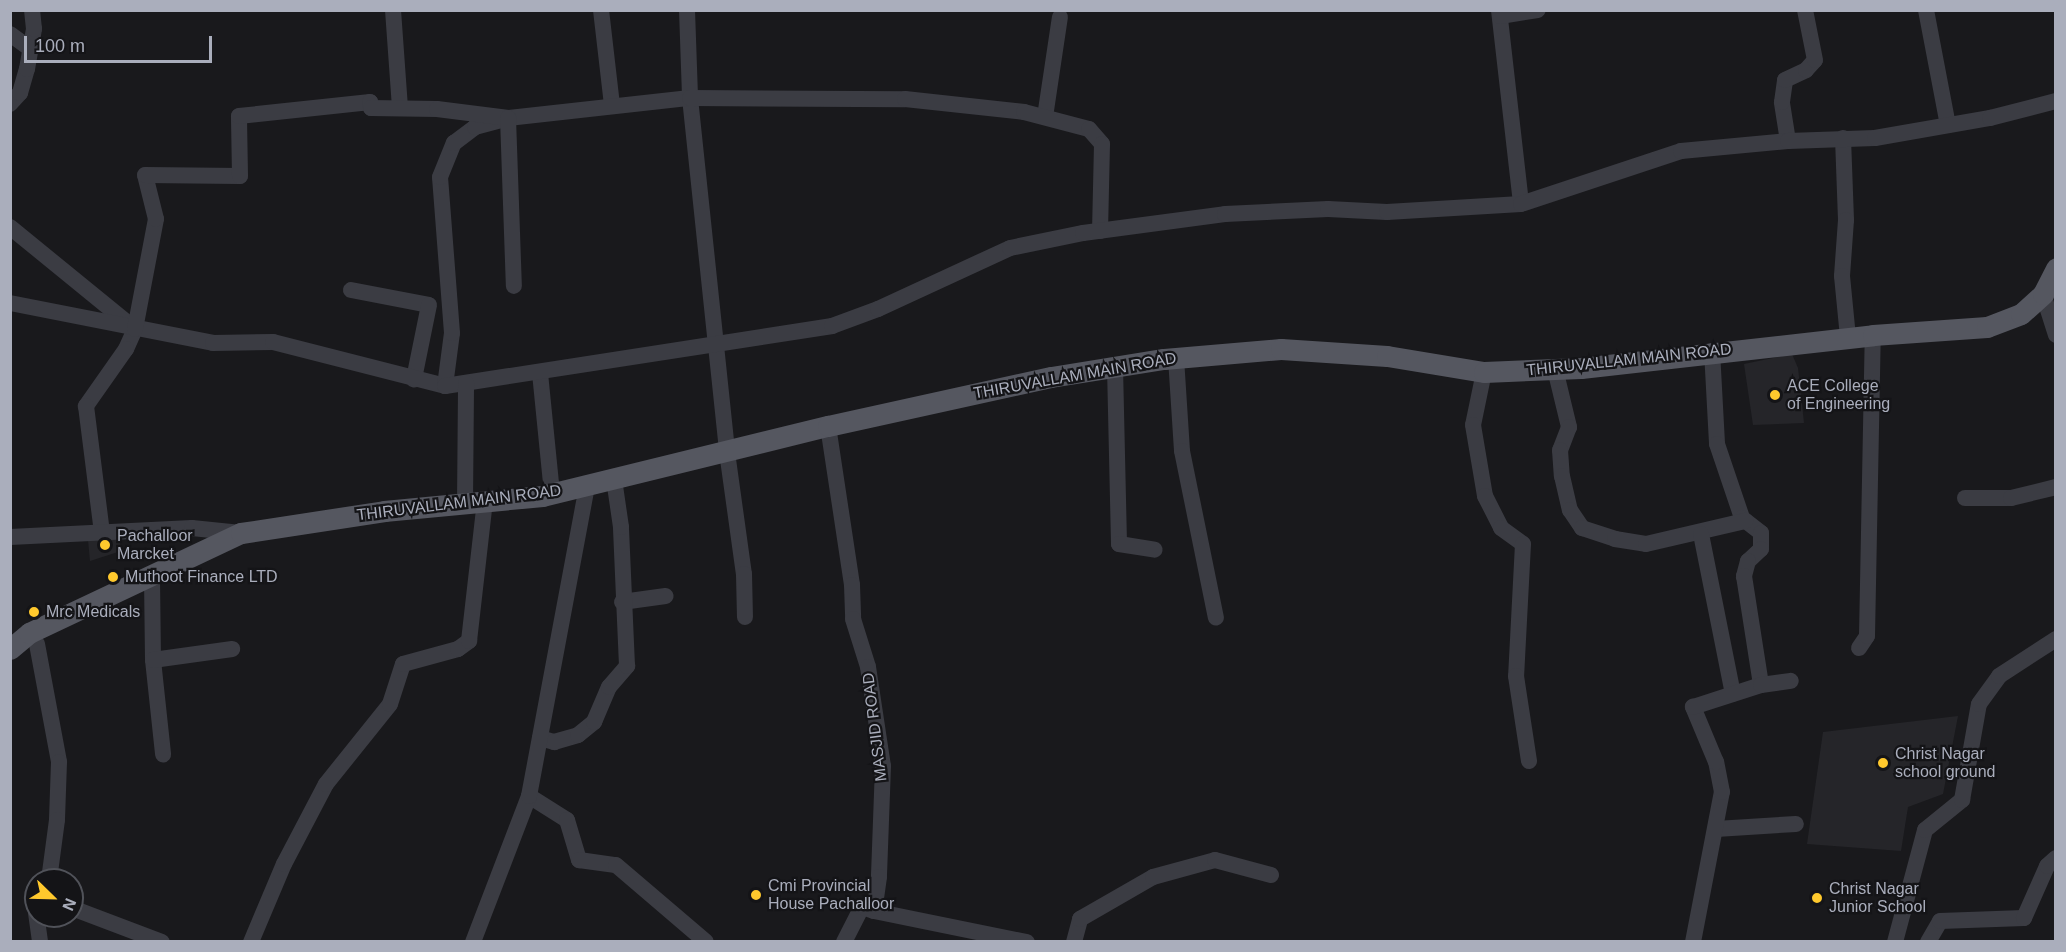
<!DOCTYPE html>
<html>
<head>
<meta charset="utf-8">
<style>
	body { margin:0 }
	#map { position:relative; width:2066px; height:952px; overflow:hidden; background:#19191c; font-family:Helvetica,sans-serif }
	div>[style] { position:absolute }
	.built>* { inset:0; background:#252529 }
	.minor>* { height:16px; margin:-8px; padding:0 8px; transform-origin:8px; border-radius:8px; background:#3b3c43 }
	.major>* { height:21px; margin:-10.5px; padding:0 10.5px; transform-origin:10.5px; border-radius:10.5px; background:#555760 }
	.dots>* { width:16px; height:16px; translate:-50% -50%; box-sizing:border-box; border:3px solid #141417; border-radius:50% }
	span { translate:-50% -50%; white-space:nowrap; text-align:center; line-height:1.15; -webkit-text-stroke:4.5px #141417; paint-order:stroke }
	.street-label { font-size:16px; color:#aaaebc }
	.poi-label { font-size:16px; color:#aaaebc }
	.left { translate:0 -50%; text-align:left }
	.frame { position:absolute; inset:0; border:12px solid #aaaebc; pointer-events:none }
	.north { position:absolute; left:24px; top:868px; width:60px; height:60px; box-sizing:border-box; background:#141417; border:2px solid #505259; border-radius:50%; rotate:113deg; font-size:16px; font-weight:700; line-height:24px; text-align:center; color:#aaaebc }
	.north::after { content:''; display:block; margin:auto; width:21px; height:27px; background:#ffc92d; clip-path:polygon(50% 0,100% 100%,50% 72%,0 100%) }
	.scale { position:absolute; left:24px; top:36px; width:188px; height:27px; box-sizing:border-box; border:3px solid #aaaebc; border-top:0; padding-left:8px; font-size:18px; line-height:21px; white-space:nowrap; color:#aaaebc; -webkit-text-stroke:4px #141417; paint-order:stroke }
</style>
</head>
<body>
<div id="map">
	<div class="built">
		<div style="clip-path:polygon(1792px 354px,1798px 368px,1804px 423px,1753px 425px,1744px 364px)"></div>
		<div style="clip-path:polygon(119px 534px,121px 551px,90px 561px,88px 540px)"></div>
		<div style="clip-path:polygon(1958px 716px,1943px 794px,1908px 807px,1901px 851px,1807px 844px,1823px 732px)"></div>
	</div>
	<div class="minor">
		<div style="left:393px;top:10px;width:98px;rotate:85.9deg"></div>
		<div style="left:601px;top:10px;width:96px;rotate:83.4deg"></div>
		<div style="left:687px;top:10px;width:88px;rotate:88deg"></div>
		<div style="left:690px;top:98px;width:356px;rotate:84deg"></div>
		<div style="left:727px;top:452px;width:123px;rotate:82.1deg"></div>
		<div style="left:744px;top:574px;width:43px;rotate:88.7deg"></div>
		<div style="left:1499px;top:10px;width:195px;rotate:83.5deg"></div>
		<div style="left:1926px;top:10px;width:117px;rotate:79.2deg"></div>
		<div style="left:1500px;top:16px;width:38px;rotate:-9deg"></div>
		<div style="left:10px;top:34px;width:22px;rotate:36deg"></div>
		<div style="left:10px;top:104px;width:15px;rotate:-48deg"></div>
		<div style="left:20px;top:93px;width:25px;rotate:-74deg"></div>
		<div style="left:27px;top:69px;width:41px;rotate:-80.1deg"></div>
		<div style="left:34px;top:29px;width:19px;rotate:-96deg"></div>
		<div style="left:1045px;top:117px;width:101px;rotate:-81.5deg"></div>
		<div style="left:1843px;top:138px;width:82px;rotate:87.9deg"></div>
		<div style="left:1846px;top:220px;width:56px;rotate:94.1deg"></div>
		<div style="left:1842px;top:276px;width:61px;rotate:84.4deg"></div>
		<div style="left:1788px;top:141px;width:39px;rotate:-99deg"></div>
		<div style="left:1782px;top:102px;width:22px;rotate:-82deg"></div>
		<div style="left:1785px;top:80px;width:23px;rotate:-25deg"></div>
		<div style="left:1806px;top:70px;width:13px;rotate:-48deg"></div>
		<div style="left:1815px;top:60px;width:51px;rotate:-101.3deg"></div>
		<div style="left:10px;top:227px;width:161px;rotate:39.2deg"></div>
		<div style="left:135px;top:329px;width:22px;rotate:114deg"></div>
		<div style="left:126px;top:349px;width:70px;rotate:125.1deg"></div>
		<div style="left:86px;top:406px;width:128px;rotate:82.8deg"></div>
		<div style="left:351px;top:290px;width:79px;rotate:10.9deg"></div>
		<div style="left:429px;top:305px;width:76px;rotate:101.5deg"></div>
		<div style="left:2043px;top:294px;width:43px;rotate:72.4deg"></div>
		<div style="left:10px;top:303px;width:207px;rotate:11.1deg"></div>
		<div style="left:213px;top:343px;width:60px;rotate:-1deg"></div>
		<div style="left:273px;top:342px;width:178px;rotate:14.3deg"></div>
		<div style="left:445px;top:386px;width:53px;rotate:-82.5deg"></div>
		<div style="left:452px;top:333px;width:156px;rotate:-94.4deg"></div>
		<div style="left:440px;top:177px;width:37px;rotate:-68deg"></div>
		<div style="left:454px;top:143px;width:26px;rotate:-37deg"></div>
		<div style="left:475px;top:127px;width:34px;rotate:-15deg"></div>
		<div style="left:508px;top:118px;width:183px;rotate:-6.3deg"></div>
		<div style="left:690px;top:98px;width:215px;rotate:0.3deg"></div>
		<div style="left:905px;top:99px;width:120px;rotate:6.2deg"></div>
		<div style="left:1024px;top:112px;width:67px;rotate:14.7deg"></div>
		<div style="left:1089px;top:129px;width:20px;rotate:49deg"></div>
		<div style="left:1102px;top:144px;width:87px;rotate:91.3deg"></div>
		<div style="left:135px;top:329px;width:112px;rotate:-79.2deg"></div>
		<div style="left:156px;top:219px;width:45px;rotate:-104deg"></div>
		<div style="left:145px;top:175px;width:95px;rotate:0.6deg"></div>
		<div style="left:240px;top:176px;width:60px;rotate:-91deg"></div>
		<div style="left:239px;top:116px;width:132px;rotate:-6.1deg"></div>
		<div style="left:370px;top:102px;width:6px;rotate:81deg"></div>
		<div style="left:371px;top:108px;width:66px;rotate:0.9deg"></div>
		<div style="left:437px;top:109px;width:72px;rotate:7.2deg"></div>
		<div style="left:508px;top:118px;width:168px;rotate:88deg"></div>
		<div style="left:1712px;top:351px;width:93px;rotate:86.9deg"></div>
		<div style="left:1717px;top:444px;width:78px;rotate:71.3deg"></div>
		<div style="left:1742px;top:518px;width:24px;rotate:38deg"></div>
		<div style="left:1761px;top:533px;width:16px;rotate:90deg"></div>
		<div style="left:1761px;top:549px;width:18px;rotate:137deg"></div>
		<div style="left:1748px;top:561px;width:16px;rotate:105deg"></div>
		<div style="left:1744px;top:576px;width:110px;rotate:81.1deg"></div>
		<div style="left:1176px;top:358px;width:93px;rotate:86.3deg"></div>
		<div style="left:1182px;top:451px;width:170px;rotate:78.5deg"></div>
		<div style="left:1115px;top:367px;width:177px;rotate:88.7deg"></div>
		<div style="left:1119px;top:544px;width:36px;rotate:9deg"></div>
		<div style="left:1555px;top:369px;width:60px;rotate:76.4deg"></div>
		<div style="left:1569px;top:427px;width:25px;rotate:111deg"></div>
		<div style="left:1560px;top:450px;width:26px;rotate:86deg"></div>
		<div style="left:1562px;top:476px;width:35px;rotate:77deg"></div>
		<div style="left:1570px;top:510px;width:22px;rotate:56deg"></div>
		<div style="left:1582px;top:528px;width:35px;rotate:18deg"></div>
		<div style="left:1615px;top:539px;width:31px;rotate:9deg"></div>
		<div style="left:1646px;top:544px;width:102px;rotate:-13.1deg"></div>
		<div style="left:1484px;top:372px;width:54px;rotate:101.7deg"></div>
		<div style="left:1473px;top:425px;width:72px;rotate:80.4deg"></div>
		<div style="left:1485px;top:496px;width:36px;rotate:63deg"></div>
		<div style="left:1501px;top:528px;width:27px;rotate:36deg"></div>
		<div style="left:1523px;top:544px;width:132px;rotate:93deg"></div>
		<div style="left:1516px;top:676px;width:86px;rotate:81.3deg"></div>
		<div style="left:540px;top:373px;width:121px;rotate:84.3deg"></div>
		<div style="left:445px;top:386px;width:392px;rotate:-8.8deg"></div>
		<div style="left:832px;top:326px;width:49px;rotate:-20.3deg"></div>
		<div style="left:878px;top:309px;width:145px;rotate:-24.8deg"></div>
		<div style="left:1010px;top:248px;width:75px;rotate:-11.6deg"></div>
		<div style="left:1083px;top:233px;width:143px;rotate:-7.6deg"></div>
		<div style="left:1225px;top:214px;width:103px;rotate:-2.8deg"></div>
		<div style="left:1328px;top:209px;width:59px;rotate:2.9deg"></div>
		<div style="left:1387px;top:212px;width:134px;rotate:-3.4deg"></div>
		<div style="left:1521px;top:204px;width:169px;rotate:-18.3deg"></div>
		<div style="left:1681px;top:151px;width:107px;rotate:-5.3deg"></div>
		<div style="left:1788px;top:141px;width:87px;rotate:-2deg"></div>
		<div style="left:1875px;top:138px;width:117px;rotate:-9.9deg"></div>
		<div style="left:1990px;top:118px;width:68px;rotate:-14.4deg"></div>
		<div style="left:828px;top:426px;width:161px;rotate:81.4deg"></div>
		<div style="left:852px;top:585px;width:34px;rotate:88deg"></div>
		<div style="left:853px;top:619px;width:50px;rotate:72.6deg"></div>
		<div style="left:868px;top:667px;width:100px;rotate:81.4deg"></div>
		<div style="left:883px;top:766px;width:111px;rotate:92.1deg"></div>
		<div style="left:879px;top:877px;width:34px;rotate:98deg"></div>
		<div style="left:874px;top:911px;width:156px;rotate:11.5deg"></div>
		<div style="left:1965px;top:498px;width:46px"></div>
		<div style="left:2011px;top:498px;width:46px;rotate:-13.7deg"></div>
		<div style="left:465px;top:503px;width:120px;rotate:-89.5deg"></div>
		<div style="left:1701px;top:534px;width:163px;rotate:78.7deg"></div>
		<div style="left:10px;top:537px;width:182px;rotate:-2.8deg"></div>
		<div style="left:192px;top:528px;width:49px;rotate:5.8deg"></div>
		<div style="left:152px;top:578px;width:82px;rotate:89.3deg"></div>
		<div style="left:153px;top:660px;width:95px;rotate:83.9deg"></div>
		<div style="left:622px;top:602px;width:44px;rotate:-7.8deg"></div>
		<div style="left:37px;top:644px;width:120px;rotate:79.4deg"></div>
		<div style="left:59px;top:762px;width:58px;rotate:92deg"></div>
		<div style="left:57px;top:820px;width:61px;rotate:97.6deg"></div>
		<div style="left:1859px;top:648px;width:14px;rotate:-56deg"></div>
		<div style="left:1867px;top:636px;width:301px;rotate:-88.9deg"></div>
		<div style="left:153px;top:660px;width:80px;rotate:-7.9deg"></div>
		<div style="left:540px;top:738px;width:15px;rotate:16deg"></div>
		<div style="left:554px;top:742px;width:25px;rotate:-16deg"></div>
		<div style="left:578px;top:735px;width:21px;rotate:-39deg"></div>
		<div style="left:594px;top:722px;width:38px;rotate:-67deg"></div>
		<div style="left:609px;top:687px;width:28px;rotate:-49deg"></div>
		<div style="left:627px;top:666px;width:139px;rotate:-92.5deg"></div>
		<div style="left:621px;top:527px;width:49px;rotate:-98.3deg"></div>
		<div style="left:529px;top:796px;width:45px;rotate:32.3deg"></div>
		<div style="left:567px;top:820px;width:42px;rotate:73.3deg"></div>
		<div style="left:579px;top:860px;width:37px;rotate:8deg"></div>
		<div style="left:616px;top:865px;width:118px;rotate:40.5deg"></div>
		<div style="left:1716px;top:829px;width:80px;rotate:-3.6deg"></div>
		<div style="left:72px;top:908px;width:96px;rotate:20.7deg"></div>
		<div style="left:36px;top:913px;width:29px;rotate:82deg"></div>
		<div style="left:251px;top:942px;width:85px;rotate:-67.1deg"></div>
		<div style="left:284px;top:864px;width:90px;rotate:-62.3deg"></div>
		<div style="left:326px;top:784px;width:102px;rotate:-51.3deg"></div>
		<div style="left:390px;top:704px;width:42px;rotate:-72deg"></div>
		<div style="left:403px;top:664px;width:57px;rotate:-15.3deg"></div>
		<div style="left:458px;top:649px;width:14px;rotate:-36deg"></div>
		<div style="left:469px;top:641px;width:141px;rotate:-83.5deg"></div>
		<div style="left:473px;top:942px;width:156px;rotate:-69deg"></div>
		<div style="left:529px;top:796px;width:316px;rotate:-79.4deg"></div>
		<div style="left:844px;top:942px;width:39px;rotate:-63deg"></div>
		<div style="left:862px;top:907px;width:13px;rotate:18deg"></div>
		<div style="left:1074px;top:942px;width:24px;rotate:-75deg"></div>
		<div style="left:1080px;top:919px;width:84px;rotate:-29.9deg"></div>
		<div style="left:1153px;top:877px;width:64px;rotate:-15.3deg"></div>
		<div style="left:1215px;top:860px;width:58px;rotate:15deg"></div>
		<div style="left:1693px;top:942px;width:153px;rotate:-79.1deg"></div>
		<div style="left:1722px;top:792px;width:31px;rotate:-101deg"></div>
		<div style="left:1716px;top:762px;width:60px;rotate:-112.7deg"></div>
		<div style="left:1693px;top:707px;width:71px;rotate:-17.9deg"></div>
		<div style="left:1761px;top:685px;width:30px;rotate:-8deg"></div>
		<div style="left:1895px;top:942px;width:116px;rotate:-75deg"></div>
		<div style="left:1925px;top:830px;width:48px;rotate:-39deg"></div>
		<div style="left:1962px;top:800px;width:97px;rotate:-80deg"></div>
		<div style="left:1979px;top:704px;width:34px;rotate:-54deg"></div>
		<div style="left:1999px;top:676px;width:68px;rotate:-33deg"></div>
		<div style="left:1928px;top:942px;width:24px;rotate:-60deg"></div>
		<div style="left:1940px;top:921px;width:84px;rotate:-2deg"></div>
		<div style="left:2024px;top:918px;width:57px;rotate:-66.1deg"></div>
		<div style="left:2047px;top:866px;width:12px;rotate:-42deg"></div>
	</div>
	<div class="major">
		<div style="left:10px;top:649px;width:25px;rotate:-40deg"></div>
		<div style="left:29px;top:633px;width:234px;rotate:-25.3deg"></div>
		<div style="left:241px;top:533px;width:145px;rotate:-8.7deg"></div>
		<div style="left:384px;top:511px;width:159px;rotate:-5.4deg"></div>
		<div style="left:542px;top:496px;width:294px;rotate:-13.8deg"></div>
		<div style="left:828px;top:426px;width:228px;rotate:-12.4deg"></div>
		<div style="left:1051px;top:377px;width:114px;rotate:-9.1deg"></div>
		<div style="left:1164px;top:359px;width:117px;rotate:-4.9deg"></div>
		<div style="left:1281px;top:349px;width:106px;rotate:3.8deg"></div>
		<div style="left:1387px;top:356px;width:98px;rotate:9.4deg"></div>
		<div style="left:1484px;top:372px;width:97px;rotate:-2.4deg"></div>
		<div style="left:1581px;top:368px;width:294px;rotate:-6.4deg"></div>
		<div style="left:1873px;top:335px;width:114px;rotate:-4deg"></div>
		<div style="left:1987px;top:327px;width:36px;rotate:-21deg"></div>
		<div style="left:2021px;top:314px;width:30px;rotate:-42deg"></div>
		<div style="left:2043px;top:294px;width:29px;rotate:-63deg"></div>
	</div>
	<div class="dots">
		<div style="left:1775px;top:395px;background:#ffc92d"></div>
		<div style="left:105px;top:545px;background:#ffc92d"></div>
		<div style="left:113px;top:577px;background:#ffc92d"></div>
		<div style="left:34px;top:612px;background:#ffc92d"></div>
		<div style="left:1883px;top:763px;background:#ffc92d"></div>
		<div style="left:756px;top:895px;background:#ffc92d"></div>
		<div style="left:1817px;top:898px;background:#ffc92d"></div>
	</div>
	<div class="street-label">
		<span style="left:1629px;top:360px;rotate:-6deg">THIRUVALLAM MAIN ROAD</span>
		<span style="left:1075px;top:376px;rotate:-10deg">THIRUVALLAM MAIN ROAD</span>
		<span style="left:459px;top:503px;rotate:-7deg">THIRUVALLAM MAIN ROAD</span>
		<span style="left:875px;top:727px;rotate:-97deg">MASJID ROAD</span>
	</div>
	<div class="poi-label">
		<span class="left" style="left:1787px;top:395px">ACE College<br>of Engineering</span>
		<span class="left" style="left:117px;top:545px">Pachalloor<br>Marcket</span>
		<span class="left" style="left:125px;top:577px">Muthoot Finance LTD</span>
		<span class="left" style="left:46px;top:612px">Mrc Medicals</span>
		<span class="left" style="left:1895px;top:763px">Christ Nagar<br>school ground</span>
		<span class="left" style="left:768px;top:895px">Cmi Provincial<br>House Pachalloor</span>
		<span class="left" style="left:1829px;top:898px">Christ Nagar<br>Junior School</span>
	</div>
	<div class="frame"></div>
	<div class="north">N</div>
	<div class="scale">100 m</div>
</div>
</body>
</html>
